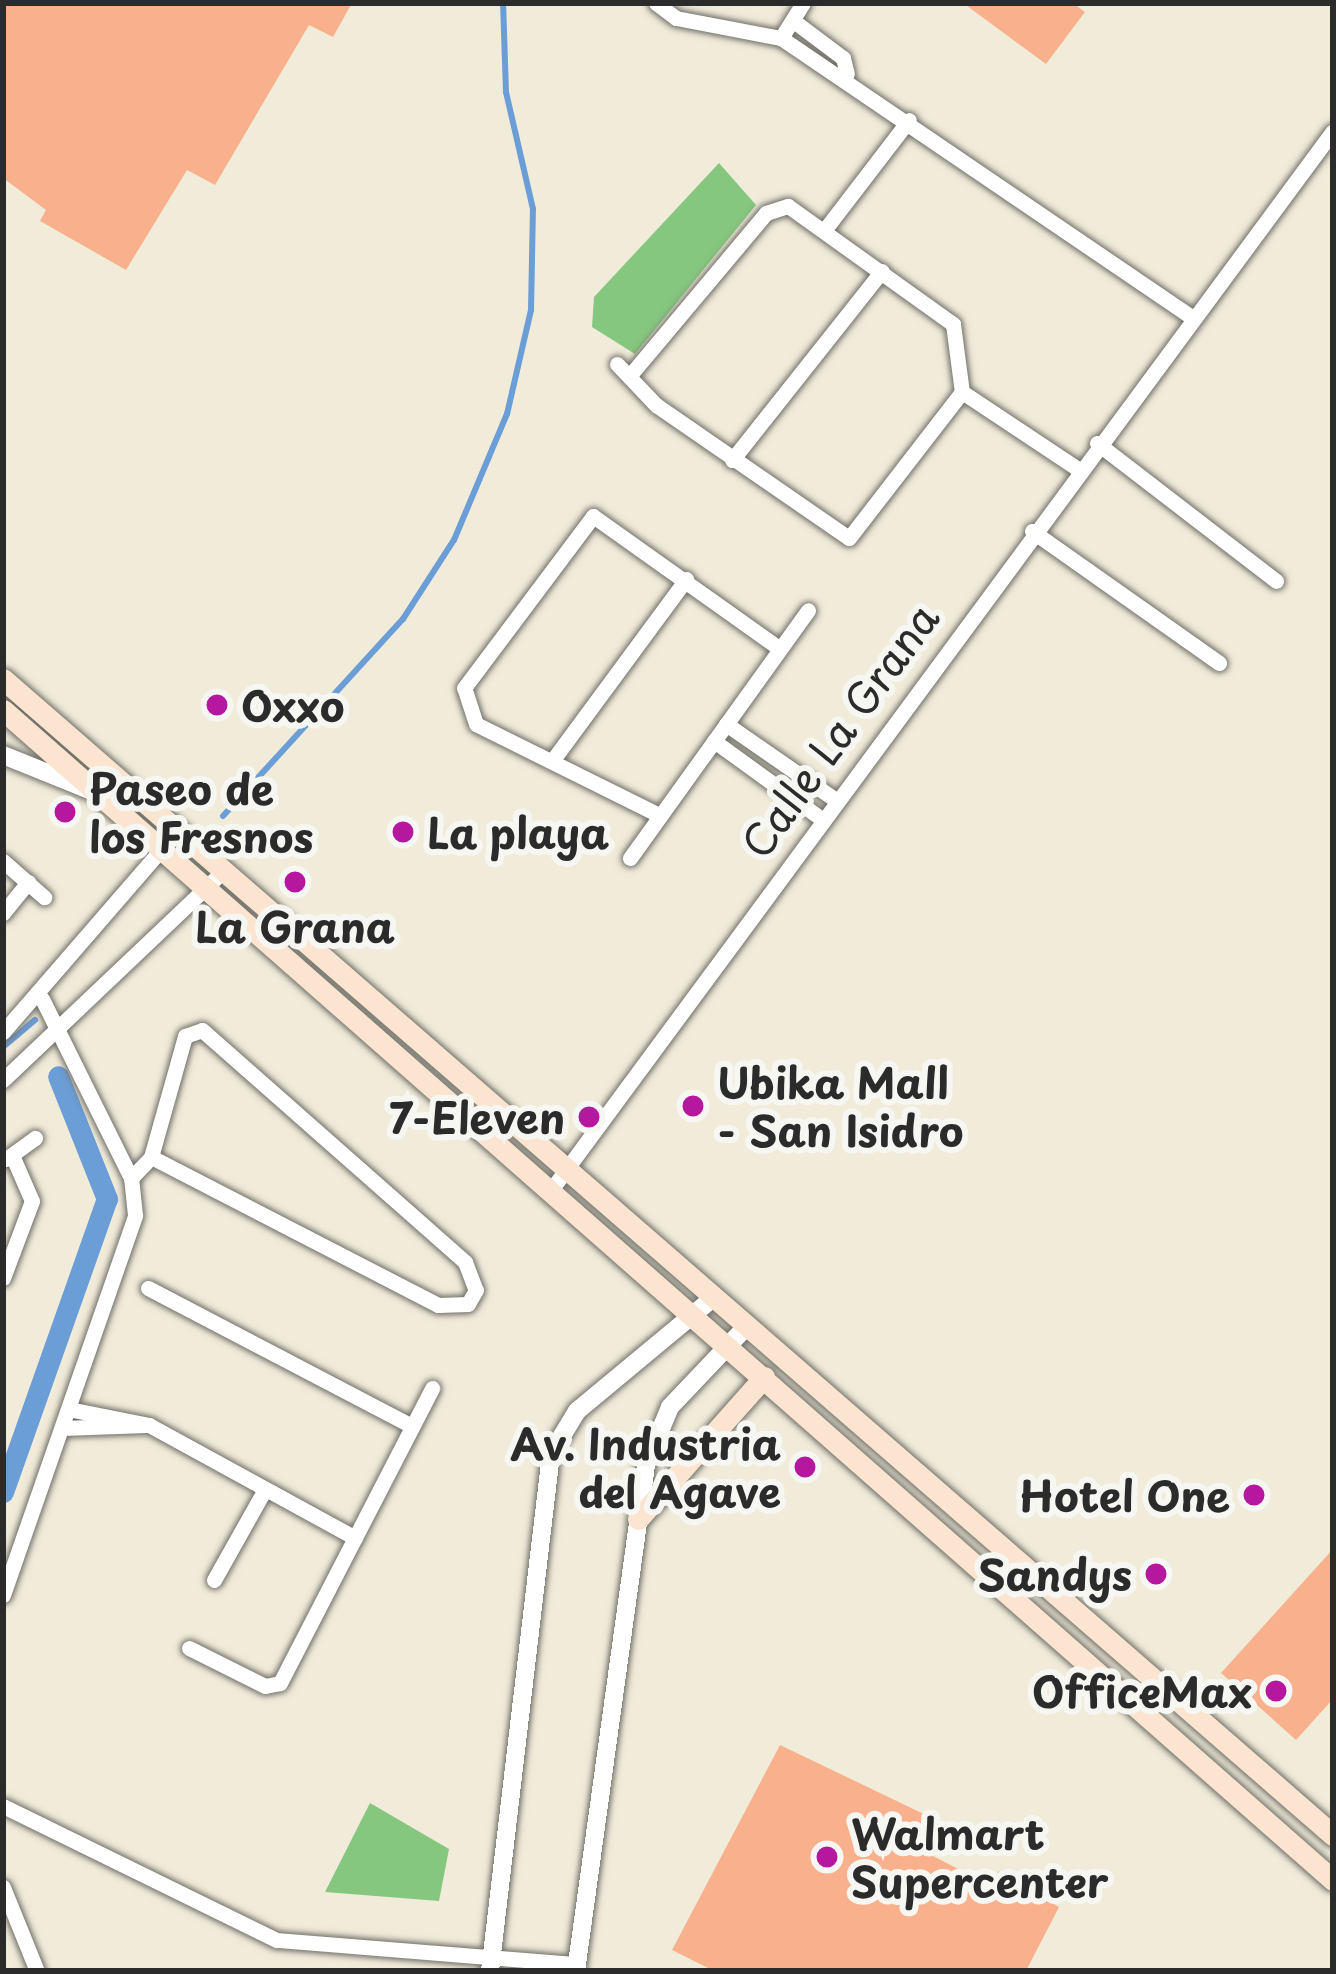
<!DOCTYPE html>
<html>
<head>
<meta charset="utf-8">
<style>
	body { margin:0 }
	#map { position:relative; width:1336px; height:1974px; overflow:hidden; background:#f1ecda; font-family:"Playpen Sans",sans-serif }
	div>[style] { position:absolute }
	.green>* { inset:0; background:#86c77f }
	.stream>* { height:6px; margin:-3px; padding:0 3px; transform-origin:3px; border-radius:3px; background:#6b9dd6 }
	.canal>* { height:21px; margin:-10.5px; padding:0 10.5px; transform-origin:10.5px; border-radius:10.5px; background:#6b9dd6 }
	.building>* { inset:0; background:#f8b18c }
	.roads { filter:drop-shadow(0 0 3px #706f68) drop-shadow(0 0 3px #706f68) }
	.minor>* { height:15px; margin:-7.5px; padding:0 7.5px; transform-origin:7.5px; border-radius:7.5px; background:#fff }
	.tertiary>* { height:18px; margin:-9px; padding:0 9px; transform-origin:9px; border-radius:9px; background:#fff }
	.secondary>* { height:21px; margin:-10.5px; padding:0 10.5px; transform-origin:10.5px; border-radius:10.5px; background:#fce5d0 }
	.dots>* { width:33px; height:33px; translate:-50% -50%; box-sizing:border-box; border:6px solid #f6f6f2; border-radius:50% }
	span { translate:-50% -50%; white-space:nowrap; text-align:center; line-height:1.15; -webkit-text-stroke:12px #f6f6f2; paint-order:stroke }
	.poi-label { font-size:42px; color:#2b2b2b; font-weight:700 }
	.left { translate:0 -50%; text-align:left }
	.right { translate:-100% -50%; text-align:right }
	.street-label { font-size:42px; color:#2b2b2b }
	.frame { position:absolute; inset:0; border:6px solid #2b2b2b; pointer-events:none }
</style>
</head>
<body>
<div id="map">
	<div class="green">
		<div style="clip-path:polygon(719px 163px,756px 205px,635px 354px,592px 327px,594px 297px)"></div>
		<div style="clip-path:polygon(370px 1803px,449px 1849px,439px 1901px,325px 1892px)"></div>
	</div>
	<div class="stream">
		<div style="left:223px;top:816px;width:267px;rotate:-47.6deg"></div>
		<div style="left:403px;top:619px;width:94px;rotate:-57.2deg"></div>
		<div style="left:454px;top:540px;width:137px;rotate:-67.2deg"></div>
		<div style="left:507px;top:414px;width:107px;rotate:-77deg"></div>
		<div style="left:531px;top:310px;width:101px;rotate:-88.9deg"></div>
		<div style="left:533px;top:209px;width:120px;rotate:-103deg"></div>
		<div style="left:506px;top:92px;width:89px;rotate:-91.9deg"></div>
		<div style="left:3px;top:1047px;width:42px;rotate:-40.2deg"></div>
	</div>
	<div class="canal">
		<div style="left:3px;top:1492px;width:311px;rotate:-70.5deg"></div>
		<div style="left:107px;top:1199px;width:132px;rotate:-111.7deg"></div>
	</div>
	<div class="building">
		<div style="clip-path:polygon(3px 3px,352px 3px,333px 37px,309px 25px,215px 185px,187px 170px,126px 270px,40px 221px,46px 210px,3px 178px)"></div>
		<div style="clip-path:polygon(963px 3px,1073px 3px,1085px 12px,1046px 64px)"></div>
		<div style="clip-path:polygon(1333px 1549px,1333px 1699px,1296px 1740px,1221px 1673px)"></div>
		<div style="clip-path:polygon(780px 1745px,928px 1816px,909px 1844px,994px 1887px,998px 1871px,1059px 1907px,1026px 1971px,714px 1971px,672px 1950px)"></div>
	</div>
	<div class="roads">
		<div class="minor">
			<div style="left:656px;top:3px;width:25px;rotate:37deg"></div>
			<div style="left:676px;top:18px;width:107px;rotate:10.8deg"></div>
			<div style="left:781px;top:38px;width:41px;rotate:-57.8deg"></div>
			<div style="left:795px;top:22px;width:60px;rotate:36.9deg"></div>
			<div style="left:843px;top:58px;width:16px;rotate:76deg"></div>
			<div style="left:781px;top:38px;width:495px;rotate:34.2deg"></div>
			<div style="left:826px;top:228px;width:136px;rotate:-52.5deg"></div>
			<div style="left:617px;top:364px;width:57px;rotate:46.4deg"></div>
			<div style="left:656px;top:405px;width:234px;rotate:34.6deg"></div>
			<div style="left:849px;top:538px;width:185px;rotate:-52.3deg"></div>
			<div style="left:631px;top:374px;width:210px;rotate:-50deg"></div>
			<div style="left:766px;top:213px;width:23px;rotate:-18deg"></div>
			<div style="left:788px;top:206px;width:203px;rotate:35.6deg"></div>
			<div style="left:953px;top:324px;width:69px;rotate:82.5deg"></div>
			<div style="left:962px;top:392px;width:139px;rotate:33.6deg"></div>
			<div style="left:1097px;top:443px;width:226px;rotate:37.6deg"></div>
			<div style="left:732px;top:460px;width:241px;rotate:-51.6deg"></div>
			<div style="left:1032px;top:531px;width:229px;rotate:35.2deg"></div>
			<div style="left:726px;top:724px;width:130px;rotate:34.7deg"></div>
			<div style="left:714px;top:741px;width:130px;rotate:35.9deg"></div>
			<div style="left:552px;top:761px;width:226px;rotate:-53.6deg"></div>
			<div style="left:659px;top:815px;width:204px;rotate:-153.6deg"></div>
			<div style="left:476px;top:724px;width:38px;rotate:-108deg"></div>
			<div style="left:464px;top:688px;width:215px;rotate:-53.1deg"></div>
			<div style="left:593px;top:516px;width:229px;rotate:35.4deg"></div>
			<div style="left:630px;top:858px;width:305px;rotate:-54.3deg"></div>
			<div style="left:3px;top:861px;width:55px;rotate:41.3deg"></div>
			<div style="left:3px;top:913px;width:40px;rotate:-51deg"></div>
			<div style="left:3px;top:1032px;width:266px;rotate:-49.1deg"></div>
			<div style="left:3px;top:1080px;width:303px;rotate:-43.5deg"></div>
			<div style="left:6px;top:1159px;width:36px;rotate:-36deg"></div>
			<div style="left:131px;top:1178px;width:29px;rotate:-46deg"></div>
			<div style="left:151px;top:1157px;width:126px;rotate:-74.3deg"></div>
			<div style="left:185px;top:1036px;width:18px;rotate:-19deg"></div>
			<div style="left:202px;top:1030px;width:351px;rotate:41.4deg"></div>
			<div style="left:465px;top:1262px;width:30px;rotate:69deg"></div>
			<div style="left:476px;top:1290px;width:16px;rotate:120deg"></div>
			<div style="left:468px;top:1304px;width:30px;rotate:178deg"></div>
			<div style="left:438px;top:1305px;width:323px;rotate:-152.7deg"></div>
			<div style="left:551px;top:1190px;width:1316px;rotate:-53.56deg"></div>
			<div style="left:3px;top:1278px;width:82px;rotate:-69.4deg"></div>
			<div style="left:32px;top:1201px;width:50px;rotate:-113.5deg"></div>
			<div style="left:148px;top:1288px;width:298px;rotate:27.6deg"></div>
			<div style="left:69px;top:1409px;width:82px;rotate:11.3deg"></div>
			<div style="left:149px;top:1425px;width:235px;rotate:28.7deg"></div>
			<div style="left:62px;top:1428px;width:84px;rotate:-2deg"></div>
			<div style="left:214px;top:1580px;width:104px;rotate:-60.7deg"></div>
			<div style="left:3px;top:1595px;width:402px;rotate:-70.8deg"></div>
			<div style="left:135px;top:1215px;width:37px;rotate:-96deg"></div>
			<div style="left:131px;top:1178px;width:200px;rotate:-116.4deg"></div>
			<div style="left:189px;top:1648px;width:85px;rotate:26.6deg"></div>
			<div style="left:265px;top:1686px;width:15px;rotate:-11deg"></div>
			<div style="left:280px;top:1683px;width:332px;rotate:-62.7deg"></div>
			<div style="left:3px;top:1806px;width:305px;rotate:26.1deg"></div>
			<div style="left:277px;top:1940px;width:300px;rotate:4.6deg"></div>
			<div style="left:3px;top:1887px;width:91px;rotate:68deg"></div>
		</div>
		<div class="tertiary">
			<div style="left:3px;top:755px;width:96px;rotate:22deg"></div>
			<div style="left:490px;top:1971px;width:521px;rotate:-83.27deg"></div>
			<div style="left:551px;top:1454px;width:50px;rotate:-58.8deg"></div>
			<div style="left:577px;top:1411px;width:177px;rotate:-39.7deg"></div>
			<div style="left:576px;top:1971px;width:511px;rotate:-82.12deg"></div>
			<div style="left:646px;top:1465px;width:63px;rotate:-67.5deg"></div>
			<div style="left:670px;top:1407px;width:110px;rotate:-46.5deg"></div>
		</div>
		<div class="secondary">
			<div style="left:3px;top:679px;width:1762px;rotate:41deg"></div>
			<div style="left:3px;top:710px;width:1771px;rotate:41.34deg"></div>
			<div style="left:638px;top:1519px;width:190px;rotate:-48.4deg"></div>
		</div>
	</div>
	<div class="dots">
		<div style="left:217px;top:705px;background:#b5179e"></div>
		<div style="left:65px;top:812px;background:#b5179e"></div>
		<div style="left:403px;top:832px;background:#b5179e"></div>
		<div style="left:295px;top:882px;background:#b5179e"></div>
		<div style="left:693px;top:1106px;background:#b5179e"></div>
		<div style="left:589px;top:1117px;background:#b5179e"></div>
		<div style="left:805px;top:1467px;background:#b5179e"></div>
		<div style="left:1254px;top:1495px;background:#b5179e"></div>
		<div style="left:1156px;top:1574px;background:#b5179e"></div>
		<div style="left:1276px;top:1691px;background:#b5179e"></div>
		<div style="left:827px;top:1857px;background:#b5179e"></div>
	</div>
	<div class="poi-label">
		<span class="left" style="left:241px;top:705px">Oxxo</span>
		<span class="left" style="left:89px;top:812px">Paseo de<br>los Fresnos</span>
		<span class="left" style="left:427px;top:832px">La playa</span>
		<span style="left:295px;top:926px">La Grana</span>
		<span class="left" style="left:717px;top:1106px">Ubika Mall<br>- San Isidro</span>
		<span class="right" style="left:565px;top:1117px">7-Eleven</span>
		<span class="right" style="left:781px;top:1467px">Av. Industria<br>del Agave</span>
		<span class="right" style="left:1230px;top:1495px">Hotel One</span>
		<span class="right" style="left:1132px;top:1574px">Sandys</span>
		<span class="right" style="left:1252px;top:1691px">OfficeMax</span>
		<span class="left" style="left:851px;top:1857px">Walmart<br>Supercenter</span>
	</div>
	<div class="street-label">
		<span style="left:839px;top:730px;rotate:-54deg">Calle La Grana</span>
	</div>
	<div class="frame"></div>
</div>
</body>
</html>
